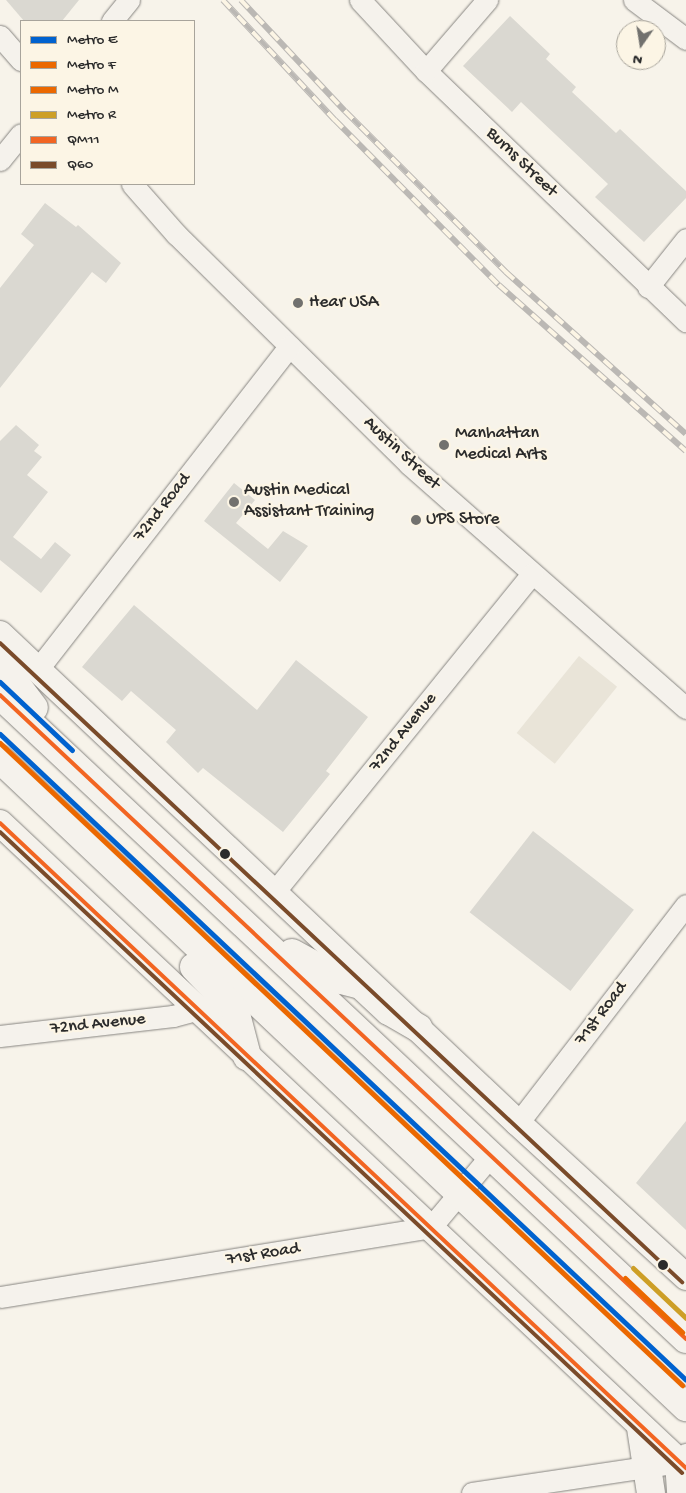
<!DOCTYPE html>
<html>
<head>
<meta charset="utf-8">
<style>
	body { margin:0 }
	#map { position:relative; width:686px; height:1493px; overflow:hidden; background:#f7f3ea; font-family:"Gochi Hand",sans-serif }
	div>[style] { position:absolute }
	.green>* { inset:0; background:#e9e4d8; transform-origin:0 0 }
	.building>* { inset:0; background:#dad8d1; transform-origin:0 0 }
	.roads { filter:drop-shadow(0 0 1px #878581) drop-shadow(0 0 1px #878581) }
	.minor>* { height:21px; margin:-10.5px; padding:0 10.5px; transform-origin:10.5px; border-radius:10.5px; background:#f5f2ec }
	.tertiary>* { height:26px; margin:-13px; padding:0 13px; transform-origin:13px; border-radius:13px; background:#f5f2ec }
	.secondary>* { height:28px; margin:-14px; padding:0 14px; transform-origin:14px; border-radius:14px; background:#f5f2ec }
	.primary>* { height:28px; margin:-14px; padding:0 14px; transform-origin:14px; border-radius:14px; background:#f5f2ec }
	.rail>* { height:5.5px; margin-top:-2.75px; transform-origin:0; background:repeating-linear-gradient(90deg,#fcf5e5 0 11px,#bbb8b4 0 22px); box-sizing:border-box; border-block:1px solid #bbb8b4 }
	.bus-1>* { height:4px; margin:-2px; padding:0 2px; transform-origin:2px; border-radius:2px; background:#f26522 }
	.bus-2>* { height:4px; margin:-2px; padding:0 2px; transform-origin:2px; border-radius:2px; background:#7a4b2a }
	.metro-1>* { height:5px; margin:-2.5px; padding:0 2.5px; transform-origin:2.5px; border-radius:2.5px; background:#0062cf }
	.metro-2>* { height:5px; margin:-2.5px; padding:0 2.5px; transform-origin:2.5px; border-radius:2.5px; background:#eb6800 }
	.metro-3>* { height:5px; margin:-2.5px; padding:0 2.5px; transform-origin:2.5px; border-radius:2.5px; background:#eb6800 }
	.metro-4>* { height:5px; margin:-2.5px; padding:0 2.5px; transform-origin:2.5px; border-radius:2.5px; background:#cd9f27 }
	.dots>* { width:14px; height:14px; translate:-50% -50%; box-sizing:border-box; border:2px solid #fcf5e5; border-radius:50% }
	span { translate:-50% -50%; white-space:nowrap; text-align:center; line-height:1.15; -webkit-text-stroke:4.5px #fcf5e5; paint-order:stroke }
	.street-label { font-size:18px; color:#2b2b2b }
	.poi-label { font-size:18px; color:#2b2b2b }
	.left { translate:0 -50%; text-align:left }
	.legend { position:absolute; left:20px; top:20px; width:175px; height:165px; box-sizing:border-box; background:#fcf5e5; border:1px solid #a8a49b; margin:0; padding:6px 9px; list-style:none; font-size:15px; color:#2b2b2b }
	.legend li { display:flex; align-items:center; gap:10px; height:25px }
	.legend b { width:25px; border:1px solid #a8a49b }
	.north { position:absolute; left:616px; top:20px; width:50px; height:50px; box-sizing:border-box; background:#fcf5e5; border:1px solid #a8a49b; border-radius:50%; rotate:193deg; font-size:14px; font-weight:700; line-height:20px; text-align:center; color:#2b2b2b }
	.north::after { content:''; display:block; margin:auto; width:18px; height:22px; background:#72716e; clip-path:polygon(50% 0,100% 100%,50% 72%,0 100%) }
</style>
</head>
<body>
<div id="map">
	<div class="green">
		<div style="left:579px;top:656px;width:49px;height:99px;rotate:39deg"></div>
	</div>
	<div class="building">
		<div style="clip-path:polygon(6px 0,79px 0,62px 21px,24px 21px)"></div>
		<div style="clip-path:polygon(510px 16px,550px 54px,546px 59px,576px 87px,572px 92px,616px 133px,620px 129px,686px 191px,686px 198px,644px 242px,595px 197px,608px 184px,521px 102px,512px 112px,463px 66px)"></div>
		<div style="clip-path:polygon(45px 203px,76px 227px,78px 225px,121px 263px,106px 283px,92px 272px,0 388px,0 288px,34px 245px,21px 234px)"></div>
		<div style="clip-path:polygon(16px 425px,39px 445px,34px 451px,42px 457px,27px 475px,48px 492px,13px 537px,41px 559px,55px 542px,71px 555px,41px 593px,0 560px,0 441px)"></div>
		<div style="clip-path:polygon(234px 483px,255px 500px,236px 523px,268px 549px,283px 531px,308px 546px,280px 582px,204px 521px)"></div>
		<div style="clip-path:polygon(134px 605px,257px 710px,296px 660px,368px 717px,326px 771px,330px 774px,283px 832px,203px 768px,198px 773px,166px 742px,176px 730px,131px 691px,122px 701px,82px 667px)"></div>
		<div style="left:533px;top:831px;width:128px;height:103px;rotate:38deg"></div>
		<div style="clip-path:polygon(686px 1121px,686px 1230px,636px 1183px)"></div>
	</div>
	<div class="roads">
		<div class="minor">
			<div style="left:360px;top:0;width:97px;rotate:47.1deg"></div>
			<div style="left:426px;top:71px;width:361px;rotate:43.9deg"></div>
			<div style="left:634px;top:0;width:65px;rotate:36.9deg"></div>
			<div style="left:112px;top:21px;width:27px;rotate:-51deg"></div>
			<div style="left:0;top:36px;width:32px;rotate:49deg"></div>
			<div style="left:426px;top:71px;width:94px;rotate:-49.3deg"></div>
			<div style="left:0;top:160px;width:33px;rotate:-51deg"></div>
			<div style="left:132px;top:184px;width:67px;rotate:48.7deg"></div>
			<div style="left:176px;top:234px;width:327px;rotate:44.6deg"></div>
			<div style="left:409px;top:464px;width:369px;rotate:41.4deg"></div>
			<div style="left:648px;top:287px;width:61px;rotate:-51.6deg"></div>
			<div style="left:38px;top:669px;width:409px;rotate:-52.1deg"></div>
			<div style="left:275px;top:891px;width:408px;rotate:-51deg"></div>
			<div style="left:0;top:1036px;width:174px;rotate:-6.6deg"></div>
			<div style="left:173px;top:1016px;width:23px;rotate:-15deg"></div>
			<div style="left:518px;top:1123px;width:275px;rotate:-52.4deg"></div>
			<div style="left:0;top:1297px;width:437px;rotate:-9.2deg"></div>
			<div style="left:431px;top:1227px;width:95px;rotate:-50.1deg"></div>
			<div style="left:472px;top:1493px;width:209px;rotate:-8.5deg"></div>
			<div style="left:679px;top:1462px;width:11px;rotate:-49deg"></div>
		</div>
		<div class="tertiary">
			<div style="left:0;top:634px;width:712px;rotate:43.35deg"></div>
			<div style="left:518px;top:1123px;width:228px;rotate:42.5deg"></div>
			<div style="left:0;top:823px;width:942px;rotate:43.24deg"></div>
		</div>
		<div class="secondary">
			<div style="left:641px;top:1428px;width:66px;rotate:81.3deg"></div>
			<div style="left:679px;top:1462px;width:31px;rotate:86deg"></div>
		</div>
		<div class="primary">
			<div style="left:0;top:663px;width:56px;rotate:52.9deg"></div>
			<div style="left:0;top:695px;width:941px;rotate:43.19deg"></div>
			<div style="left:0;top:759px;width:944px;rotate:43.37deg"></div>
			<div style="left:292px;top:953px;width:56px;rotate:28.9deg"></div>
			<div style="left:341px;top:980px;width:21px;rotate:14deg"></div>
			<div style="left:361px;top:985px;width:38px;rotate:43deg"></div>
			<div style="left:389px;top:1011px;width:34px;rotate:30deg"></div>
			<div style="left:194px;top:967px;width:59px;rotate:46.4deg"></div>
			<div style="left:235px;top:1010px;width:48px;rotate:75.4deg"></div>
		</div>
	</div>
	<div class="rail">
		<div style="left:223px;top:0;width:164px;rotate:47deg"></div>
		<div style="left:335px;top:120px;width:233px;rotate:45.2deg"></div>
		<div style="left:499px;top:285px;width:250px;rotate:41.6deg"></div>
		<div style="left:241px;top:0;width:152px;rotate:46.9deg"></div>
		<div style="left:345px;top:111px;width:228px;rotate:45deg"></div>
		<div style="left:506px;top:272px;width:242px;rotate:42deg"></div>
	</div>
	<div class="bus-1">
		<div style="left:0;top:695px;width:941px;rotate:43.19deg"></div>
		<div style="left:0;top:823px;width:942px;rotate:43.24deg"></div>
	</div>
	<div class="bus-2">
		<div style="left:0;top:643px;width:935px;rotate:43.14deg"></div>
		<div style="left:0;top:832px;width:936px;rotate:43.22deg"></div>
	</div>
	<div class="metro-1">
		<div style="left:0;top:682px;width:99px;rotate:43.4deg"></div>
		<div style="left:0;top:734px;width:942px;rotate:43.28deg"></div>
	</div>
	<div class="metro-2">
		<div style="left:0;top:743px;width:937px;rotate:43.27deg"></div>
	</div>
	<div class="metro-3">
		<div style="left:625px;top:1278px;width:79px;rotate:43.5deg"></div>
	</div>
	<div class="metro-4">
		<div style="left:633px;top:1268px;width:73px;rotate:43.3deg"></div>
	</div>
	<div class="dots">
		<div style="left:298px;top:303px;background:#72716e"></div>
		<div style="left:444px;top:445px;background:#72716e"></div>
		<div style="left:234px;top:502px;background:#72716e"></div>
		<div style="left:416px;top:520px;background:#72716e"></div>
		<div style="left:225px;top:854px;background:#2b2b2b"></div>
		<div style="left:663px;top:1265px;background:#2b2b2b"></div>
	</div>
	<div class="street-label">
		<span style="left:521px;top:163px;rotate:44deg">Burns Street</span>
		<span style="left:401px;top:454px;rotate:43deg">Austin Street</span>
		<span style="left:163px;top:508px;rotate:-52deg">72nd Road</span>
		<span style="left:404px;top:733px;rotate:-51deg">72nd Avenue</span>
		<span style="left:602px;top:1014px;rotate:-53deg">71st Road</span>
		<span style="left:98px;top:1025px;rotate:-6deg">72nd Avenue</span>
		<span style="left:263px;top:1255px;rotate:-9deg">71st Road</span>
	</div>
	<div class="poi-label">
		<span class="left" style="left:309px;top:303px">Hear USA</span>
		<span class="left" style="left:455px;top:445px">Manhattan<br>Medical Arts</span>
		<span class="left" style="left:244px;top:502px">Austin Medical<br>Assistant Training</span>
		<span class="left" style="left:426px;top:520px">UPS Store</span>
	</div>
	<ul class="legend">
	<li><b style="height:6px;background:#0062cf"></b>Metro E</li>
	<li><b style="height:6px;background:#eb6800"></b>Metro F</li>
	<li><b style="height:6px;background:#eb6800"></b>Metro M</li>
	<li><b style="height:6px;background:#cd9f27"></b>Metro R</li>
	<li><b style="height:6px;background:#f26522"></b>QM11</li>
	<li><b style="height:6px;background:#7a4b2a"></b>Q60</li>
	</ul>
	<div class="north">N</div>
</div>
</body>
</html>
